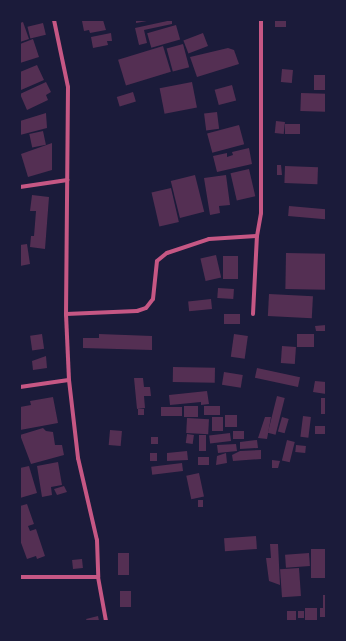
<!DOCTYPE html>
<html>
<head>
<meta charset="utf-8">
<style>
	body { margin:0 }
	#map { position:relative; width:346px; height:641px; overflow:hidden; background:#1b1b3a; font-family:Bitter,serif }
	div>[style] { position:absolute }
	.building>* { inset:0; background:#542f53; transform-origin:0 0 }
	.minor>* { height:4px; margin:-2px; padding:0 2px; transform-origin:2px; border-radius:2px; background:#c65784 }
	span { translate:-50% -50%; white-space:nowrap; text-align:center; line-height:1.15; -webkit-text-stroke:4px #1b1b3a; paint-order:stroke }
	.frame { position:absolute; inset:0; border:21px solid #1b1b3a; pointer-events:none }
</style>
</head>
<body>
<div id="map">
	<div class="building">
		<div style="clip-path:polygon(103px 20px,106px 30px,90px 33px,89px 30px,84px 31px,82px 21px)"></div>
		<div style="clip-path:polygon(136px 20px,147px 20px,147px 21px,136px 23px)"></div>
		<div style="clip-path:polygon(172px 20px,172px 24px,144px 30px,147px 43px,139px 45px,135px 28px)"></div>
		<div style="left:275px;top:20px;width:11px;height:7px"></div>
		<div style="clip-path:polygon(23px 22px,29px 39px,20px 42px,20px 23px)"></div>
		<div style="left:43px;top:23px;width:12px;height:16px;rotate:76deg"></div>
		<div style="left:176px;top:25px;width:15px;height:30px;rotate:74deg"></div>
		<div style="clip-path:polygon(111px 33px,112px 41px,107px 41px,108px 45px,93px 48px,91px 37px)"></div>
		<div style="left:203px;top:33px;width:14px;height:21px;rotate:69deg"></div>
		<div style="clip-path:polygon(33px 39px,39px 57px,20px 63px,20px 44px)"></div>
		<div style="left:183px;top:44px;width:24px;height:17px;rotate:75deg"></div>
		<div style="left:163px;top:46px;width:27px;height:47px;rotate:73deg"></div>
		<div style="clip-path:polygon(228px 48px,234px 50px,239px 64px,197px 77px,190px 57px)"></div>
		<div style="clip-path:polygon(37px 65px,44px 80px,21px 90px,20px 72px)"></div>
		<div style="left:282px;top:69px;width:11px;height:13px;rotate:5deg"></div>
		<div style="left:314px;top:75px;width:12px;height:15px"></div>
		<div style="clip-path:polygon(46px 82px,51px 92px,46px 95px,48px 100px,27px 110px,20px 94px)"></div>
		<div style="left:192px;top:82px;width:26px;height:33px;rotate:79deg"></div>
		<div style="left:232px;top:85px;width:16px;height:18px;rotate:75deg"></div>
		<div style="left:133px;top:92px;width:10px;height:17px;rotate:73deg"></div>
		<div style="left:301px;top:93px;width:25px;height:18px;rotate:2deg"></div>
		<div style="left:217px;top:112px;width:17px;height:13px;rotate:83deg"></div>
		<div style="clip-path:polygon(46px 113px,47px 128px,20px 135px,20px 121px)"></div>
		<div style="left:276px;top:121px;width:9px;height:12px;rotate:6deg"></div>
		<div style="left:285px;top:124px;width:15px;height:10px"></div>
		<div style="left:239px;top:125px;width:20px;height:33px;rotate:75deg"></div>
		<div style="left:43px;top:131px;width:14px;height:14px;rotate:78deg"></div>
		<div style="clip-path:polygon(52px 143px,52px 170px,28px 177px,21px 154px)"></div>
		<div style="clip-path:polygon(249px 148px,252px 164px,217px 172px,213px 156px,227px 153px,227px 157px,233px 155px,232px 152px)"></div>
		<div style="clip-path:polygon(277px 165px,281px 165px,282px 175px,277px 175px)"></div>
		<div style="left:285px;top:166px;width:33px;height:17px;rotate:2deg"></div>
		<div style="left:249px;top:169px;width:28px;height:19px;rotate:77deg"></div>
		<div style="left:195px;top:175px;width:38px;height:25px;rotate:76deg"></div>
		<div style="clip-path:polygon(226px 175px,230px 205px,219px 206px,220px 213px,210px 215px,204px 178px)"></div>
		<div style="left:171px;top:188px;width:35px;height:20px;rotate:77deg"></div>
		<div style="clip-path:polygon(32px 195px,49px 197px,45px 249px,30px 247px,31px 236px,34px 236px,36px 211px,30px 211px)"></div>
		<div style="left:289px;top:206px;width:37px;height:10px;rotate:5deg"></div>
		<div style="clip-path:polygon(27px 244px,30px 264px,20px 266px,20px 245px)"></div>
		<div style="left:286px;top:253px;width:40px;height:36px;rotate:1deg"></div>
		<div style="left:216px;top:255px;width:23px;height:16px;rotate:77deg"></div>
		<div style="left:223px;top:256px;width:15px;height:23px"></div>
		<div style="left:218px;top:288px;width:16px;height:10px;rotate:4deg"></div>
		<div style="left:269px;top:294px;width:44px;height:22px;rotate:3deg"></div>
		<div style="left:211px;top:299px;width:10px;height:23px;rotate:84deg"></div>
		<div style="left:224px;top:314px;width:16px;height:10px"></div>
		<div style="clip-path:polygon(326px 325px,326px 331px,316px 331px,315px 326px)"></div>
		<div style="left:42px;top:334px;width:15px;height:12px;rotate:82deg"></div>
		<div style="clip-path:polygon(99px 334px,152px 336px,152px 350px,83px 348px,83px 338px,99px 338px)"></div>
		<div style="left:234px;top:334px;width:14px;height:23px;rotate:8deg"></div>
		<div style="left:297px;top:334px;width:17px;height:13px"></div>
		<div style="left:282px;top:346px;width:14px;height:17px;rotate:4deg"></div>
		<div style="clip-path:polygon(46px 356px,47px 368px,33px 370px,32px 361px)"></div>
		<div style="left:173px;top:367px;width:42px;height:15px;rotate:1deg"></div>
		<div style="left:257px;top:368px;width:44px;height:10px;rotate:12deg"></div>
		<div style="left:224px;top:372px;width:19px;height:13px;rotate:9deg"></div>
		<div style="clip-path:polygon(134px 378px,143px 378px,144px 387px,150px 387px,151px 396px,144px 396px,145px 408px,137px 409px)"></div>
		<div style="clip-path:polygon(315px 381px,326px 382px,326px 394px,313px 392px)"></div>
		<div style="clip-path:polygon(207px 391px,209px 404px,201px 405px,201px 402px,170px 405px,169px 395px)"></div>
		<div style="left:277px;top:396px;width:8px;height:38px;rotate:14deg"></div>
		<div style="clip-path:polygon(53px 397px,58px 423px,20px 430px,20px 407px,31px 405px,30px 401px)"></div>
		<div style="left:321px;top:398px;width:5px;height:16px"></div>
		<div style="left:184px;top:406px;width:14px;height:11px"></div>
		<div style="left:220px;top:406px;width:9px;height:16px;rotate:90deg"></div>
		<div style="left:161px;top:407px;width:21px;height:9px"></div>
		<div style="left:138px;top:409px;width:6px;height:6px"></div>
		<div style="left:225px;top:415px;width:12px;height:12px"></div>
		<div style="left:303px;top:416px;width:8px;height:21px;rotate:7deg"></div>
		<div style="left:223px;top:417px;width:14px;height:11px;rotate:90deg"></div>
		<div style="clip-path:polygon(265px 417px,271px 417px,267px 439px,258px 438px)"></div>
		<div style="left:282px;top:417px;width:7px;height:15px;rotate:16deg"></div>
		<div style="left:187px;top:418px;width:22px;height:15px;rotate:3deg"></div>
		<div style="left:315px;top:426px;width:10px;height:8px"></div>
		<div style="clip-path:polygon(43px 428px,46px 431px,53px 432px,55px 445px,62px 445px,64px 455px,31px 464px,20px 435px)"></div>
		<div style="left:110px;top:430px;width:12px;height:15px;rotate:5deg"></div>
		<div style="left:233px;top:431px;width:11px;height:8px"></div>
		<div style="left:230px;top:433px;width:8px;height:21px;rotate:83deg"></div>
		<div style="left:187px;top:434px;width:7px;height:9px;rotate:8deg"></div>
		<div style="left:199px;top:435px;width:7px;height:16px"></div>
		<div style="left:151px;top:437px;width:7px;height:7px"></div>
		<div style="clip-path:polygon(257px 440px,258px 448px,240px 449px,240px 442px)"></div>
		<div style="left:287px;top:440px;width:8px;height:21px;rotate:14deg"></div>
		<div style="clip-path:polygon(236px 444px,237px 451px,218px 453px,217px 445px)"></div>
		<div style="left:296px;top:445px;width:10px;height:7px;rotate:6deg"></div>
		<div style="clip-path:polygon(261px 450px,261px 459px,233px 461px,232px 455px,240px 451px)"></div>
		<div style="clip-path:polygon(187px 451px,188px 460px,167px 461px,167px 453px)"></div>
		<div style="left:150px;top:453px;width:7px;height:8px"></div>
		<div style="clip-path:polygon(226px 453px,227px 463px,216px 465px,217px 456px)"></div>
		<div style="left:198px;top:457px;width:11px;height:8px"></div>
		<div style="clip-path:polygon(272px 460px,280px 461px,278px 468px,272px 468px)"></div>
		<div style="clip-path:polygon(58px 462px,62px 485px,51px 487px,52px 495px,42px 497px,37px 466px)"></div>
		<div style="left:182px;top:463px;width:8px;height:31px;rotate:83deg"></div>
		<div style="clip-path:polygon(29px 466px,37px 493px,20px 498px,20px 468px)"></div>
		<div style="left:199px;top:473px;width:24px;height:13px;rotate:78deg"></div>
		<div style="clip-path:polygon(64px 486px,67px 492px,57px 495px,54px 489px)"></div>
		<div style="left:198px;top:500px;width:5px;height:7px"></div>
		<div style="clip-path:polygon(27px 504px,34px 524px,28px 526px,30px 531px,36px 529px,45px 556px,37px 559px,36px 556px,27px 559px,20px 540px,20px 506px)"></div>
		<div style="left:256px;top:536px;width:13px;height:32px;rotate:86deg"></div>
		<div style="clip-path:polygon(270px 544px,278px 544px,280px 585px,269px 581px,266px 558px,271px 558px)"></div>
		<div style="left:311px;top:549px;width:15px;height:29px"></div>
		<div style="left:118px;top:553px;width:11px;height:22px"></div>
		<div style="left:309px;top:553px;width:13px;height:24px;rotate:86deg"></div>
		<div style="left:82px;top:559px;width:9px;height:10px;rotate:84deg"></div>
		<div style="left:299px;top:568px;width:28px;height:19px;rotate:86deg"></div>
		<div style="left:131px;top:591px;width:16px;height:11px;rotate:90deg"></div>
		<div style="clip-path:polygon(323px 595px,326px 595px,326px 617px,320px 617px,320px 608px,323px 608px)"></div>
		<div style="left:305px;top:608px;width:12px;height:13px"></div>
		<div style="left:287px;top:611px;width:9px;height:10px"></div>
		<div style="left:298px;top:611px;width:6px;height:7px"></div>
		<div style="clip-path:polygon(98px 616px,99px 621px,87px 621px,86px 619px)"></div>
	</div>
	<div class="minor">
		<div style="left:54px;top:20px;width:68px;rotate:78.2deg"></div>
		<div style="left:68px;top:87px;width:227px;rotate:90.5deg"></div>
		<div style="left:66px;top:314px;width:66px;rotate:87.4deg"></div>
		<div style="left:69px;top:380px;width:79px;rotate:83.4deg"></div>
		<div style="left:78px;top:458px;width:84px;rotate:77deg"></div>
		<div style="left:97px;top:540px;width:37px;rotate:88deg"></div>
		<div style="left:98px;top:577px;width:45px;rotate:79.7deg"></div>
		<div style="left:20px;top:187px;width:48px;rotate:-8.5deg"></div>
		<div style="left:66px;top:314px;width:71px;rotate:-2.4deg"></div>
		<div style="left:137px;top:311px;width:9px;rotate:-18deg"></div>
		<div style="left:146px;top:308px;width:11px;rotate:-52deg"></div>
		<div style="left:153px;top:299px;width:38px;rotate:-84deg"></div>
		<div style="left:157px;top:261px;width:13px;rotate:-39deg"></div>
		<div style="left:167px;top:253px;width:44px;rotate:-18.4deg"></div>
		<div style="left:209px;top:239px;width:48px;rotate:-3.6deg"></div>
		<div style="left:257px;top:236px;width:23px;rotate:-80deg"></div>
		<div style="left:261px;top:213px;width:193px;rotate:-90deg"></div>
		<div style="left:253px;top:314px;width:78px;rotate:-87.1deg"></div>
		<div style="left:20px;top:387px;width:49px;rotate:-8.1deg"></div>
		<div style="left:20px;top:577px;width:78px"></div>
	</div>
	<div class="frame"></div>
</div>
</body>
</html>
